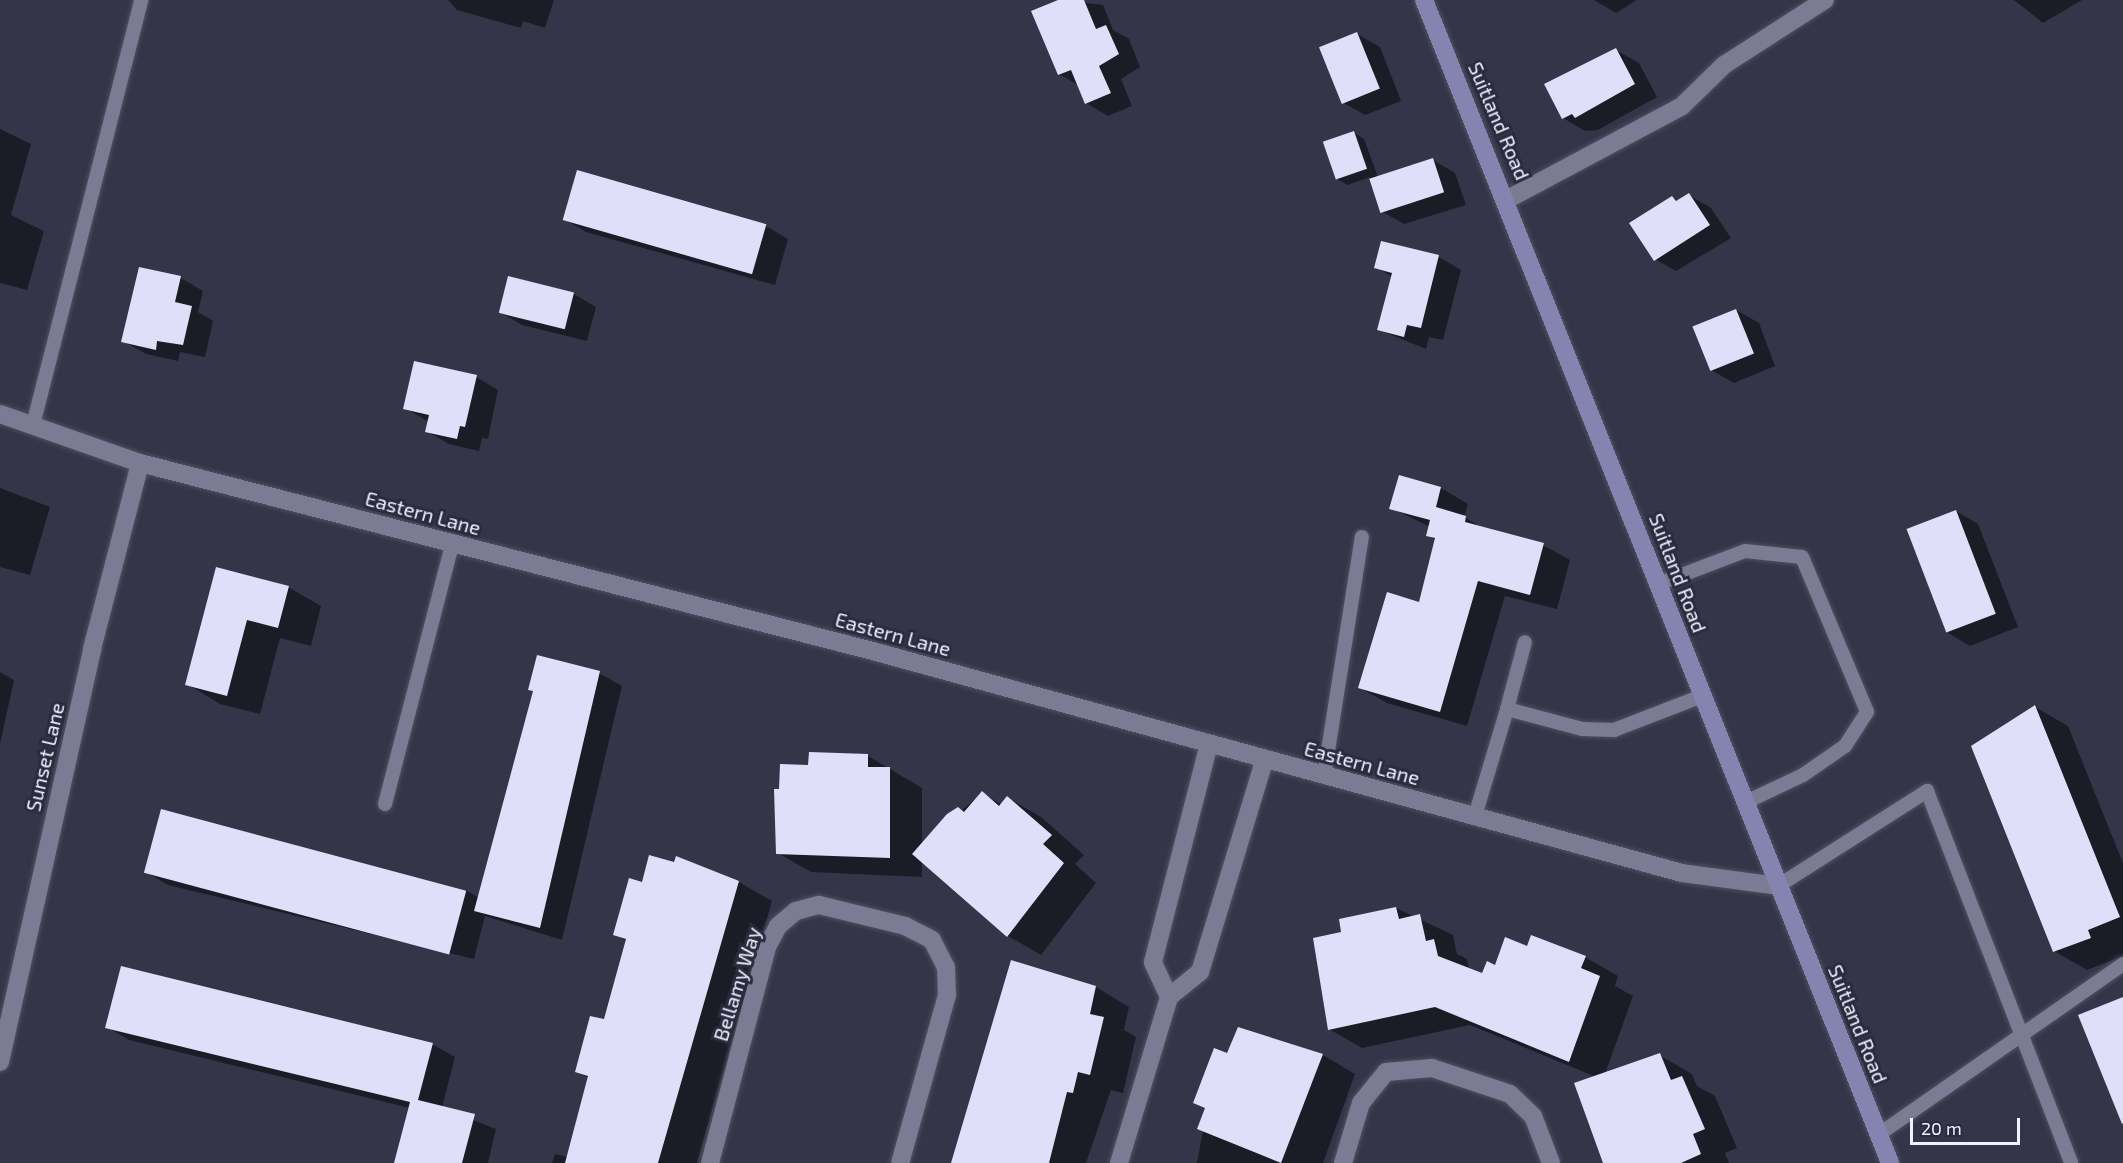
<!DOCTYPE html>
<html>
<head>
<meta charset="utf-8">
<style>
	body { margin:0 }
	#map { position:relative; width:2123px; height:1163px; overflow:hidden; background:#35354a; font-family:"Exo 2",sans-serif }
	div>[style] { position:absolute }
	.shadow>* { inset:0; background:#0007 }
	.building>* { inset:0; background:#dfdffa; transform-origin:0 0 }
	.roads { filter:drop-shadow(0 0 2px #505061) drop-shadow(0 0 2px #505061) }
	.lane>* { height:14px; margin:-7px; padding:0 7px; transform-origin:7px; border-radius:7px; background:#7b7b93 }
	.street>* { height:18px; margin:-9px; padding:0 9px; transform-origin:9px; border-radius:9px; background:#7b7b93 }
	.secondary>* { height:18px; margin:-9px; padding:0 9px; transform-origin:9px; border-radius:9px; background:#8584b0 }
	span { translate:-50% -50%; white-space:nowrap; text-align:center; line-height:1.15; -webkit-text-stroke:6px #2b2b3f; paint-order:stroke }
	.street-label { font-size:20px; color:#f1f2ff }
	.scale { position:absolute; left:1910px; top:1118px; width:110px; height:27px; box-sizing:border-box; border:3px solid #f1f2ff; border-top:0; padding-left:8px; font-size:18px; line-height:21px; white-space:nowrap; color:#f1f2ff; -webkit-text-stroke:4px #2b2b3f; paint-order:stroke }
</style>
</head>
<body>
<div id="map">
	<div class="shadow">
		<div style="clip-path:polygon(448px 0,554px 0,545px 28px,523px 21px,521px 28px,457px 10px)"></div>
		<div style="clip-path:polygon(1062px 0,1103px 5px,1113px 30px,1129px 39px,1140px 67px,1121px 79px,1132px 106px,1108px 116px,1086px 103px,1078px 85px,1059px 74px)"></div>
		<div style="clip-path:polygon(1594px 0,1637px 0,1616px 13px)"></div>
		<div style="clip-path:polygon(2014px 0,2082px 0,2043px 23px)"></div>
		<div style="clip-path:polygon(1357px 34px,1380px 47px,1401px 101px,1365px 115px,1342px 102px)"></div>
		<div style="clip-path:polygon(1616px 50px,1639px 63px,1657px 97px,1598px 130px,1585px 131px,1563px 118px)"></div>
		<div style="clip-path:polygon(0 129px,31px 144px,11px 215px,44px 231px,27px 290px,0 283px)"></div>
		<div style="clip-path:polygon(1353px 132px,1364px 139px,1378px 177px,1433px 160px,1455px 173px,1466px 205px,1404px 224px,1381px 211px,1370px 177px,1348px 185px,1337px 179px)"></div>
		<div style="clip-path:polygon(578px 172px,766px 226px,788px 239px,775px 285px,586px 232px,564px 219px)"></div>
		<div style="clip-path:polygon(1689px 195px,1711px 208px,1731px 238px,1676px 271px,1653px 258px,1672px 197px,1678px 201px)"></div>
		<div style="clip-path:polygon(1439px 257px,1461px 270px,1443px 340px,1429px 337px,1426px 349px,1379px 330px,1392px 277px,1376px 267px)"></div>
		<div style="clip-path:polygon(140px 269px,181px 278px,203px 291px,198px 312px,213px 321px,205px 357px,180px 352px,178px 361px,146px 354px,123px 341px)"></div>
		<div style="clip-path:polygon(509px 278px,574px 294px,596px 307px,587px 341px,522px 325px,500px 312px)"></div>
		<div style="clip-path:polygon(1736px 310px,1759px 323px,1775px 366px,1734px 383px,1711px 370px)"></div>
		<div style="clip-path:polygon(476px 377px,498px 390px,488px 439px,482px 438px,479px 451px,449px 444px,426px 431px,429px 422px,405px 408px)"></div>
		<div style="clip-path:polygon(1400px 477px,1441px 488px,1468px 504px,1464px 517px,1486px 530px,1543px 545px,1570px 560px,1557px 609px,1505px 596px,1467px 726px,1387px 703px,1360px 688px,1420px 604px,1436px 540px,1427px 535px,1430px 527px,1391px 508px)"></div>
		<div style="clip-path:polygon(0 488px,50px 507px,30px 575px,0 567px)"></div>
		<div style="clip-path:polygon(1956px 511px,1978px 524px,2018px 627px,1970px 646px,1948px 633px)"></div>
		<div style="clip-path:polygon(217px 569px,288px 587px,321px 606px,311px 646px,280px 638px,260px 714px,220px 704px,187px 684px)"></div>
		<div style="clip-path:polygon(0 672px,14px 680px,0 744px)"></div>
		<div style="clip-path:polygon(599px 673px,622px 686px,562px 940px,485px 916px,474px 959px,168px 885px,146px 872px,466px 890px,479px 898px,534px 692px)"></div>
		<div style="clip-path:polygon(2035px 707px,2068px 726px,2123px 863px,2123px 956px,2087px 970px,2054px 951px)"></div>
		<div style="clip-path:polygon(810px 754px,868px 756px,922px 788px,922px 844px,982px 793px,1002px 805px,1008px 798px,1041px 817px,1084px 855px,1075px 864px,1096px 883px,1041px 955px,1008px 936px,922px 861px,922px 877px,811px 872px,778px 853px,780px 790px,810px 767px)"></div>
		<div style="clip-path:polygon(739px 882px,772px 901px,697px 1163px,552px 1163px,555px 1154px,567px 1157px,589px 1078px,577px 1072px,605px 1021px,627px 941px,615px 934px)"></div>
		<div style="clip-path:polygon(1396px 908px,1453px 935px,1457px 954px,1467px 959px,1469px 969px,1483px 975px,1528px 948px,1585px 957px,1618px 976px,1615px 986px,1633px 996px,1605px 1074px,1659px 1055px,1692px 1074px,1697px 1086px,1715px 1096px,1737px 1148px,1725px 1153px,1729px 1163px,1606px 1163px,1596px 1077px,1470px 1025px,1362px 1048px,1329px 1029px,1343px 933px)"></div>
		<div style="clip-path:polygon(1012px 962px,1096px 987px,1129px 1007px,1124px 1030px,1136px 1037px,1123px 1093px,1111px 1090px,1086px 1163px,953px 1163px)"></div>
		<div style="clip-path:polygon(107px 1027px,432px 1044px,455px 1057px,442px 1108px,496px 1129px,488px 1163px,396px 1163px,410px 1108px,129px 1040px)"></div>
		<div style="clip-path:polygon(1228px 1055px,1323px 1055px,1355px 1074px,1323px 1163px,1197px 1163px,1207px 1109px,1194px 1102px)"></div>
	</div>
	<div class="building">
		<div style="clip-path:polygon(1058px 0,1084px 0,1096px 29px,1106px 25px,1119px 54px,1099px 66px,1111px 93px,1085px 104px,1071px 70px,1058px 75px,1031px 11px)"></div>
		<div style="left:1357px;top:32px;width:61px;height:41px;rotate:68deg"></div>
		<div style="clip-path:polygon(1616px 48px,1635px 84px,1575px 118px,1572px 114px,1562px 119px,1544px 84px)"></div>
		<div style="left:1354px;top:131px;width:40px;height:33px;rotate:71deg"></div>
		<div style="left:1433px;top:158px;width:36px;height:67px;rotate:72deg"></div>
		<div style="left:577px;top:170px;width:197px;height:52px;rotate:16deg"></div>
		<div style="clip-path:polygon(1689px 193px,1710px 225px,1654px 261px,1629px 223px,1672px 196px,1676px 201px)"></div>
		<div style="clip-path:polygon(1381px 241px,1439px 255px,1421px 328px,1407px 325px,1404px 337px,1377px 330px,1392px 273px,1374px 268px)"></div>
		<div style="clip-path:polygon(139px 267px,181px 276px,175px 302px,192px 306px,183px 345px,157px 341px,156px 350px,121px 342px)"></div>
		<div style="left:508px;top:276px;width:68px;height:38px;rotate:14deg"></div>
		<div style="left:1736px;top:309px;width:48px;height:47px;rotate:68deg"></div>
		<div style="clip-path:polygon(414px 361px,477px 375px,465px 427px,460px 426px,457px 439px,425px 432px,429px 415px,403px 409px)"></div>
		<div style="clip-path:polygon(1399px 475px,1441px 487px,1436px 507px,1466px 516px,1465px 522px,1544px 543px,1530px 595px,1478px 581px,1440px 712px,1358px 688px,1387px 592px,1419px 602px,1435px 538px,1426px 536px,1430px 520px,1389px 509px)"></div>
		<div style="left:1956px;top:510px;width:111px;height:53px;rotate:69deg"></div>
		<div style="clip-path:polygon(216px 567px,289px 586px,278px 628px,247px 620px,227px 696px,185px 685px)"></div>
		<div style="clip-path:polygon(537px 655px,600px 671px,540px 928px,474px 911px,533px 691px,528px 690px)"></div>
		<div style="clip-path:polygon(2035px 705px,2120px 917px,2088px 930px,2091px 938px,2053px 952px,1971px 746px)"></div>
		<div style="clip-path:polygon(809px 752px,868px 754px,868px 767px,890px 767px,890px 858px,776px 854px,774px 789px,779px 789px,780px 764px,808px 765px)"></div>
		<div style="clip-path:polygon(982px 791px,999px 806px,1007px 796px,1052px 835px,1043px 844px,1064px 863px,1007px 937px,912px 854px,947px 814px,958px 807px,964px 812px)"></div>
		<div style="left:161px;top:809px;width:316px;height:66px;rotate:15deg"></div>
		<div style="clip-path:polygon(649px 855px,674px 862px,676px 856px,739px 881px,658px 1163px,565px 1163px,588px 1076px,575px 1072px,590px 1016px,604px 1019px,626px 939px,613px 935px,629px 878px,642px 882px)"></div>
		<div style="clip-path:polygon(1396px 907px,1399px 919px,1420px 914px,1426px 941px,1434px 939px,1438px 956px,1482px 973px,1487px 961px,1495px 965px,1505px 937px,1527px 946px,1531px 935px,1586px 956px,1581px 968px,1600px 976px,1569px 1062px,1435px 1007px,1328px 1030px,1313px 938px,1341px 932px,1339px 919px)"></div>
		<div style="clip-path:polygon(1011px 960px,1096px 986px,1090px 1014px,1104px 1017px,1090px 1075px,1078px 1072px,1073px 1093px,1067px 1092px,1049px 1163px,951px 1163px)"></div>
		<div style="clip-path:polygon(121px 966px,433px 1043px,418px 1100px,475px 1114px,462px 1163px,394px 1163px,410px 1102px,105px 1028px)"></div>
		<div style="clip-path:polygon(2123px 997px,2123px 1123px,2122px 1124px,2078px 1015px)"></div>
		<div style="clip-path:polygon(1238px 1027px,1323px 1054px,1281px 1163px,1197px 1129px,1205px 1108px,1193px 1103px,1214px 1048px,1227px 1053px)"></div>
		<div style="clip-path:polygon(1660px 1053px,1671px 1080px,1682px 1076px,1705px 1129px,1693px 1134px,1701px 1154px,1681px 1163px,1603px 1163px,1574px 1083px)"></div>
	</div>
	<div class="roads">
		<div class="lane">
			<div style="left:33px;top:425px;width:439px;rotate:-75.7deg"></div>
			<div style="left:1658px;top:584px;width:93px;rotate:-20.8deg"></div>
			<div style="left:1745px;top:551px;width:57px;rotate:6deg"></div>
			<div style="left:1802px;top:557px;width:168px;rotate:67.2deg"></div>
			<div style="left:1867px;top:712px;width:40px;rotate:122.9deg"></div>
			<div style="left:1845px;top:746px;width:51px;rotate:145.4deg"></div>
			<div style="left:1803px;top:775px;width:65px;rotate:154.6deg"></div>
			<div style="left:1507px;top:709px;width:69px;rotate:-75deg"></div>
			<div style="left:1324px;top:776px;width:242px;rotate:-81deg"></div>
			<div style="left:385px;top:804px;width:268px;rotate:-75.5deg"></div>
			<div style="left:1475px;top:816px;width:112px;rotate:-73.3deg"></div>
			<div style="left:1507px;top:709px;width:78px;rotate:14.9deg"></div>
			<div style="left:1582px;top:729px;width:32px;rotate:2deg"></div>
			<div style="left:1614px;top:730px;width:94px;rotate:-21.1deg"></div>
			<div style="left:1778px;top:886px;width:177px;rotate:-32.5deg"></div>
			<div style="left:1927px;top:791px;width:399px;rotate:68.8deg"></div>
			<div style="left:1878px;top:1135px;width:299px;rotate:-34.9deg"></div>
		</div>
		<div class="street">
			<div style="left:1508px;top:199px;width:197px;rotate:-28.1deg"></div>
			<div style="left:1682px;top:106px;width:59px;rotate:-44.3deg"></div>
			<div style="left:1724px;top:65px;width:120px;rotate:-32.8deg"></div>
			<div style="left:0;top:414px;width:148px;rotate:19.3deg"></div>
			<div style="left:140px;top:463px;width:753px;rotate:14.39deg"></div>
			<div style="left:869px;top:650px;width:843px;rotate:15.34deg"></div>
			<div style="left:1682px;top:873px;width:97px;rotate:7.7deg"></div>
			<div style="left:1169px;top:997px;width:38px;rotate:-115deg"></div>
			<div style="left:1153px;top:962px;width:225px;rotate:-75.6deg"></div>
			<div style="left:0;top:1062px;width:423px;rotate:-77.4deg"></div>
			<div style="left:92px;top:649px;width:192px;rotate:-75.5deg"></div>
			<div style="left:710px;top:1163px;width:223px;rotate:-75.2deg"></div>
			<div style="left:767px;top:947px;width:24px;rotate:-62deg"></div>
			<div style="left:778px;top:926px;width:23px;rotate:-40deg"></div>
			<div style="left:796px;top:911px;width:24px;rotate:-15deg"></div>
			<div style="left:819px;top:905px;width:89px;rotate:13.7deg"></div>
			<div style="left:905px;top:926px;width:30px;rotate:27deg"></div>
			<div style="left:932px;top:940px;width:30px;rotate:63deg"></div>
			<div style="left:946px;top:967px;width:28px;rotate:88deg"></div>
			<div style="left:947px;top:995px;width:174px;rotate:105.6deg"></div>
			<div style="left:1119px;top:1163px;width:173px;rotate:-73.2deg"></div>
			<div style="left:1169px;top:997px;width:40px;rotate:-39deg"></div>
			<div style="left:1200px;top:972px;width:220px;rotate:-73.1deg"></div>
			<div style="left:1343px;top:1163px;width:63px;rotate:-73.3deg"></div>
			<div style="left:1361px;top:1103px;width:40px;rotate:-51deg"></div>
			<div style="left:1386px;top:1072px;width:46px;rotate:-5deg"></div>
			<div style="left:1432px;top:1068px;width:82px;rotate:18.4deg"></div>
			<div style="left:1510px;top:1094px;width:32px;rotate:44deg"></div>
			<div style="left:1533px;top:1116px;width:50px;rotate:69deg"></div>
		</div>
		<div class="secondary">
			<div style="left:1424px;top:0;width:1253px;rotate:68.16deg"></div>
		</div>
	</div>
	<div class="street-label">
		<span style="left:1499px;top:121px;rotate:67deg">Suitland Road</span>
		<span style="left:423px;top:513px;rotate:15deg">Eastern Lane</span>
		<span style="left:1678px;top:573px;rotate:69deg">Suitland Road</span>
		<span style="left:893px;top:634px;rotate:15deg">Eastern Lane</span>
		<span style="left:45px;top:757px;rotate:-77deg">Sunset Lane</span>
		<span style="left:1362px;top:763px;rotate:15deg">Eastern Lane</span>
		<span style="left:737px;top:984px;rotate:-73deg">Bellamy Way</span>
		<span style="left:1858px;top:1024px;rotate:68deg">Suitland Road</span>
	</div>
	<div class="scale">20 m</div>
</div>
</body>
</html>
